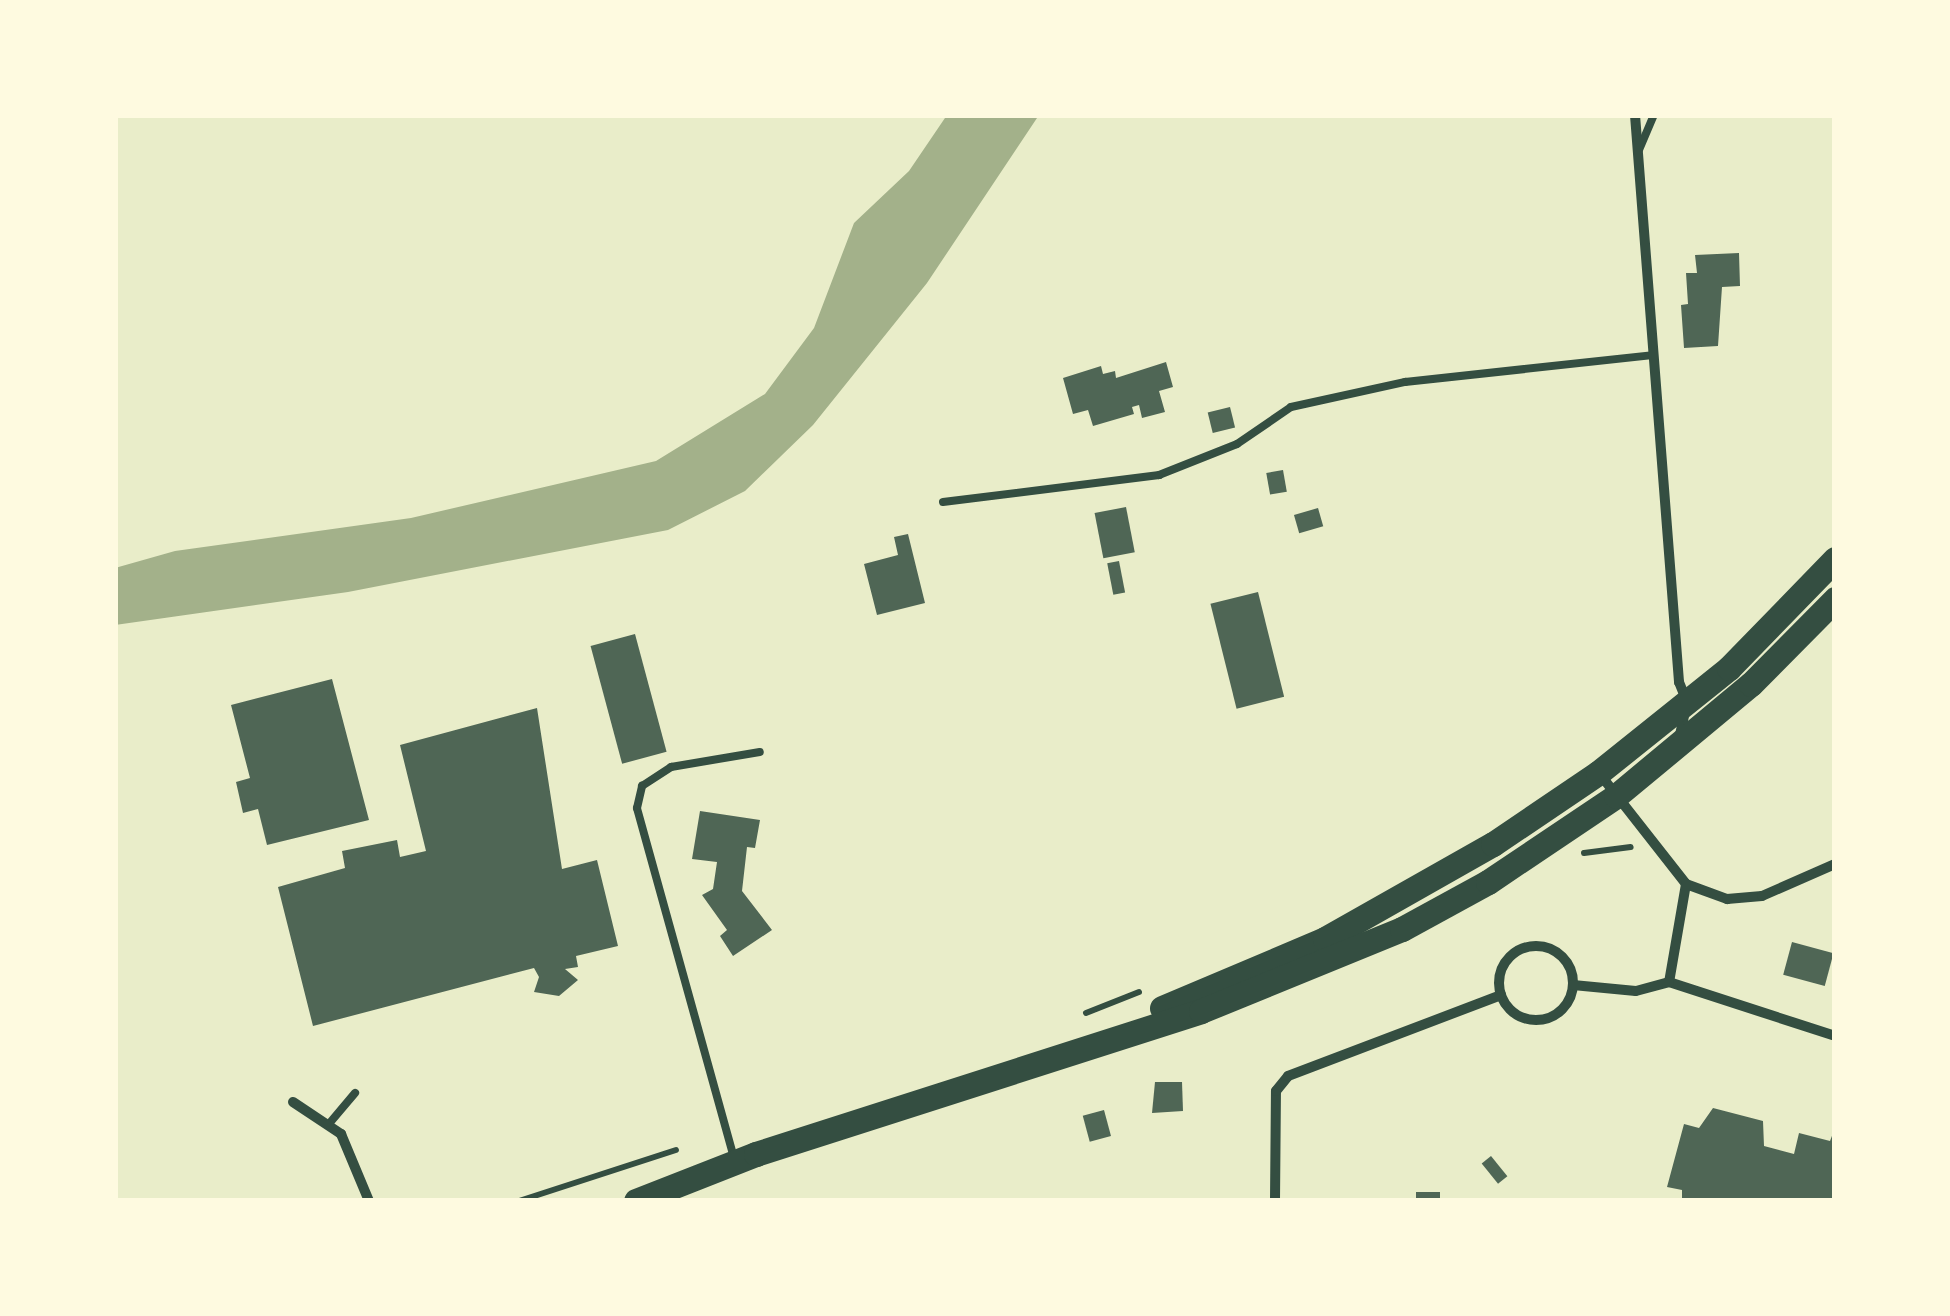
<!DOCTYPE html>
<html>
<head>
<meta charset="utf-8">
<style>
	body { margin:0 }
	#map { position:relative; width:1950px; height:1316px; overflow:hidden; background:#e9edc9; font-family:Arial,sans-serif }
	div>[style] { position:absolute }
	.water>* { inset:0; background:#a3b18a }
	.building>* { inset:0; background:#4f6655; transform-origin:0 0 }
	.path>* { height:6px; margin:-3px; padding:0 3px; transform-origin:3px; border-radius:3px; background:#344e41 }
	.service>* { height:8px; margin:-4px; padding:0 4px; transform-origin:4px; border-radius:4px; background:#344e41 }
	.minor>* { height:10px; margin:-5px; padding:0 5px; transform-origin:5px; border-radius:5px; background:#344e41 }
	.minor>.ring { margin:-5px; padding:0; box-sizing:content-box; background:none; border:10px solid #344e41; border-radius:50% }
	.primary>* { height:25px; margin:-12.5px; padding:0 12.5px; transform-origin:12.5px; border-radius:12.5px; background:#344e41 }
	span { translate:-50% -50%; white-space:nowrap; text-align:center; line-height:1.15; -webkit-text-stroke:8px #fefae0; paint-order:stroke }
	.frame { position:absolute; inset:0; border:118px solid #fefae0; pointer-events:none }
</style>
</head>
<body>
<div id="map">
	<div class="water">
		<div style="clip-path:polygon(947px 115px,1039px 115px,927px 283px,813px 425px,745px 491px,668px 530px,348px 592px,115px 625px,115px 568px,175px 551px,411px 518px,656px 461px,765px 394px,814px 328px,854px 223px,909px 171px)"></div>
	</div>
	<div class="building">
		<div style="clip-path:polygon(1739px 253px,1740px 286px,1722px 287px,1718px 346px,1684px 348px,1681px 305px,1688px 304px,1686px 273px,1697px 273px,1695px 255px)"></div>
		<div style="clip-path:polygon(1166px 362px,1173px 387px,1159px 391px,1165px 412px,1142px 418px,1139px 405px,1132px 407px,1134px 414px,1093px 426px,1088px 410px,1073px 414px,1063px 378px,1101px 366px,1103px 374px,1115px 371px,1116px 378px)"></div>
		<div style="left:1230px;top:407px;width:21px;height:23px;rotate:76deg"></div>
		<div style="left:1283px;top:470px;width:22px;height:17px;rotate:80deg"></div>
		<div style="left:1126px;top:507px;width:46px;height:32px;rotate:79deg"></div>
		<div style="left:1318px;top:508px;width:19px;height:25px;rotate:74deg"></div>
		<div style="clip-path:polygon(908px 534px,925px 603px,877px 615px,864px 564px,898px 555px,894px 537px)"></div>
		<div style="left:1119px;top:561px;width:32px;height:12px;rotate:79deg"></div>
		<div style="left:1258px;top:592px;width:108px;height:49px;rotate:76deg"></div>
		<div style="left:635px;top:634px;width:122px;height:46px;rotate:75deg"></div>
		<div style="clip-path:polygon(332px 679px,369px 820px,267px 845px,258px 809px,243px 813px,236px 782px,250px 778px,231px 705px)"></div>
		<div style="clip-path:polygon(537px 708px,562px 869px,597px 860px,618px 946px,576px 956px,578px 967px,565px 969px,578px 980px,559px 996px,534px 992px,539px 977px,534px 968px,313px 1026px,278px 887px,345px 868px,342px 851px,397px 840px,400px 857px,426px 851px,400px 745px)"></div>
		<div style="clip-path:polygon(700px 811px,760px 820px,755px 848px,747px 847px,742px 891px,772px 930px,733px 956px,720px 936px,727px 930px,702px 895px,713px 889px,717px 862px,692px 859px)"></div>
		<div style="left:1792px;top:942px;width:43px;height:34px;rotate:15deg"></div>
		<div style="clip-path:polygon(1155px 1082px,1182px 1082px,1183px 1111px,1152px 1113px)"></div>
		<div style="clip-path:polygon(1713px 1108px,1763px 1121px,1764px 1146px,1794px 1154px,1799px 1133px,1830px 1141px,1835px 1128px,1835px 1201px,1682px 1201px,1682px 1190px,1667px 1187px,1684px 1124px,1699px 1128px)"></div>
		<div style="left:1104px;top:1110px;width:27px;height:22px;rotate:75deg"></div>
		<div style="left:1491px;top:1156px;width:26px;height:12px;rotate:51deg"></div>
		<div style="left:1440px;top:1192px;width:9px;height:24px;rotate:90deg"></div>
	</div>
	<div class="path">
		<div style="left:1584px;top:853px;width:47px;rotate:-7.3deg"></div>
		<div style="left:1086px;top:1013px;width:57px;rotate:-21.6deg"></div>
		<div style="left:519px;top:1201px;width:165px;rotate:-18deg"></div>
	</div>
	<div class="service">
		<div style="left:1639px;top:150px;width:38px;rotate:-67deg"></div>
		<div style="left:943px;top:502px;width:218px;rotate:-7.1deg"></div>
		<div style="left:1159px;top:475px;width:84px;rotate:-21.7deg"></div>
		<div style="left:1237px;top:444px;width:65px;rotate:-34.4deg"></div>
		<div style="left:1291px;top:407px;width:117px;rotate:-12.4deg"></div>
		<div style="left:1405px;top:382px;width:249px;rotate:-6.2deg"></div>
		<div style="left:328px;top:1125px;width:42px;rotate:-49.8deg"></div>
		<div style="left:734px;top:1158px;width:363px;rotate:-105.5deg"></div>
		<div style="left:637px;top:808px;width:23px;rotate:-77deg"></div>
		<div style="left:642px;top:786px;width:35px;rotate:-33deg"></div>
		<div style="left:671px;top:767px;width:90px;rotate:-9.6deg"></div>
	</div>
	<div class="minor">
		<div style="left:1635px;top:115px;width:569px;rotate:85.56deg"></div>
		<div style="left:1679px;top:682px;width:22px;rotate:68deg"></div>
		<div style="left:1687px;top:702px;width:34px;rotate:102deg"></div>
		<div style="left:1599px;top:773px;width:141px;rotate:51.9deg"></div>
		<div style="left:1686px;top:884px;width:44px;rotate:20.1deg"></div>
		<div style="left:1727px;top:899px;width:35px;rotate:-5deg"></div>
		<div style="left:1762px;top:896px;width:80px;rotate:-23.7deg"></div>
		<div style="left:1686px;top:884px;width:99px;rotate:99.8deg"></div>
		<div style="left:1669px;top:982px;width:175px;rotate:18deg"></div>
		<div class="ring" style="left:1499px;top:946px;width:64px;height:64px"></div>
		<div style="left:1573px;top:985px;width:63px;rotate:5.4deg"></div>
		<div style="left:1636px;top:991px;width:34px;rotate:-15deg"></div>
		<div style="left:293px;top:1102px;width:58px;rotate:33.7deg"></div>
		<div style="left:341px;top:1134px;width:73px;rotate:67.3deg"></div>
		<div style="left:1275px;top:1201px;width:110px;rotate:-89.5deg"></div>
		<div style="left:1276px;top:1091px;width:19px;rotate:-51deg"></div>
		<div style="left:1288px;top:1076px;width:228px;rotate:-20.8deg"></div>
	</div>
	<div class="primary">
		<div style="left:1162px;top:1008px;width:177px;rotate:-22.9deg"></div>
		<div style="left:1325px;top:939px;width:193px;rotate:-29.5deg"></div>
		<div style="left:1493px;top:844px;width:127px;rotate:-34.1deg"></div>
		<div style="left:1598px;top:773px;width:168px;rotate:-38.7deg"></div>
		<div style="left:1729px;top:668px;width:152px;rotate:-45.8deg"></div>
		<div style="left:636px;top:1201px;width:129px;rotate:-21.4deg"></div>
		<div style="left:756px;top:1154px;width:467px;rotate:-17.8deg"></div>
		<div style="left:1201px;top:1011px;width:217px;rotate:-22.2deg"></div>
		<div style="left:1402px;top:929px;width:98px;rotate:-28.7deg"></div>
		<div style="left:1488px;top:882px;width:154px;rotate:-33.9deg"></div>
		<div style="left:1616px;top:796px;width:175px;rotate:-39.7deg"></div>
		<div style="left:1751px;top:684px;width:120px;rotate:-45.3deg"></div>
	</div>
	<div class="frame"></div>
</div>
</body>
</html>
